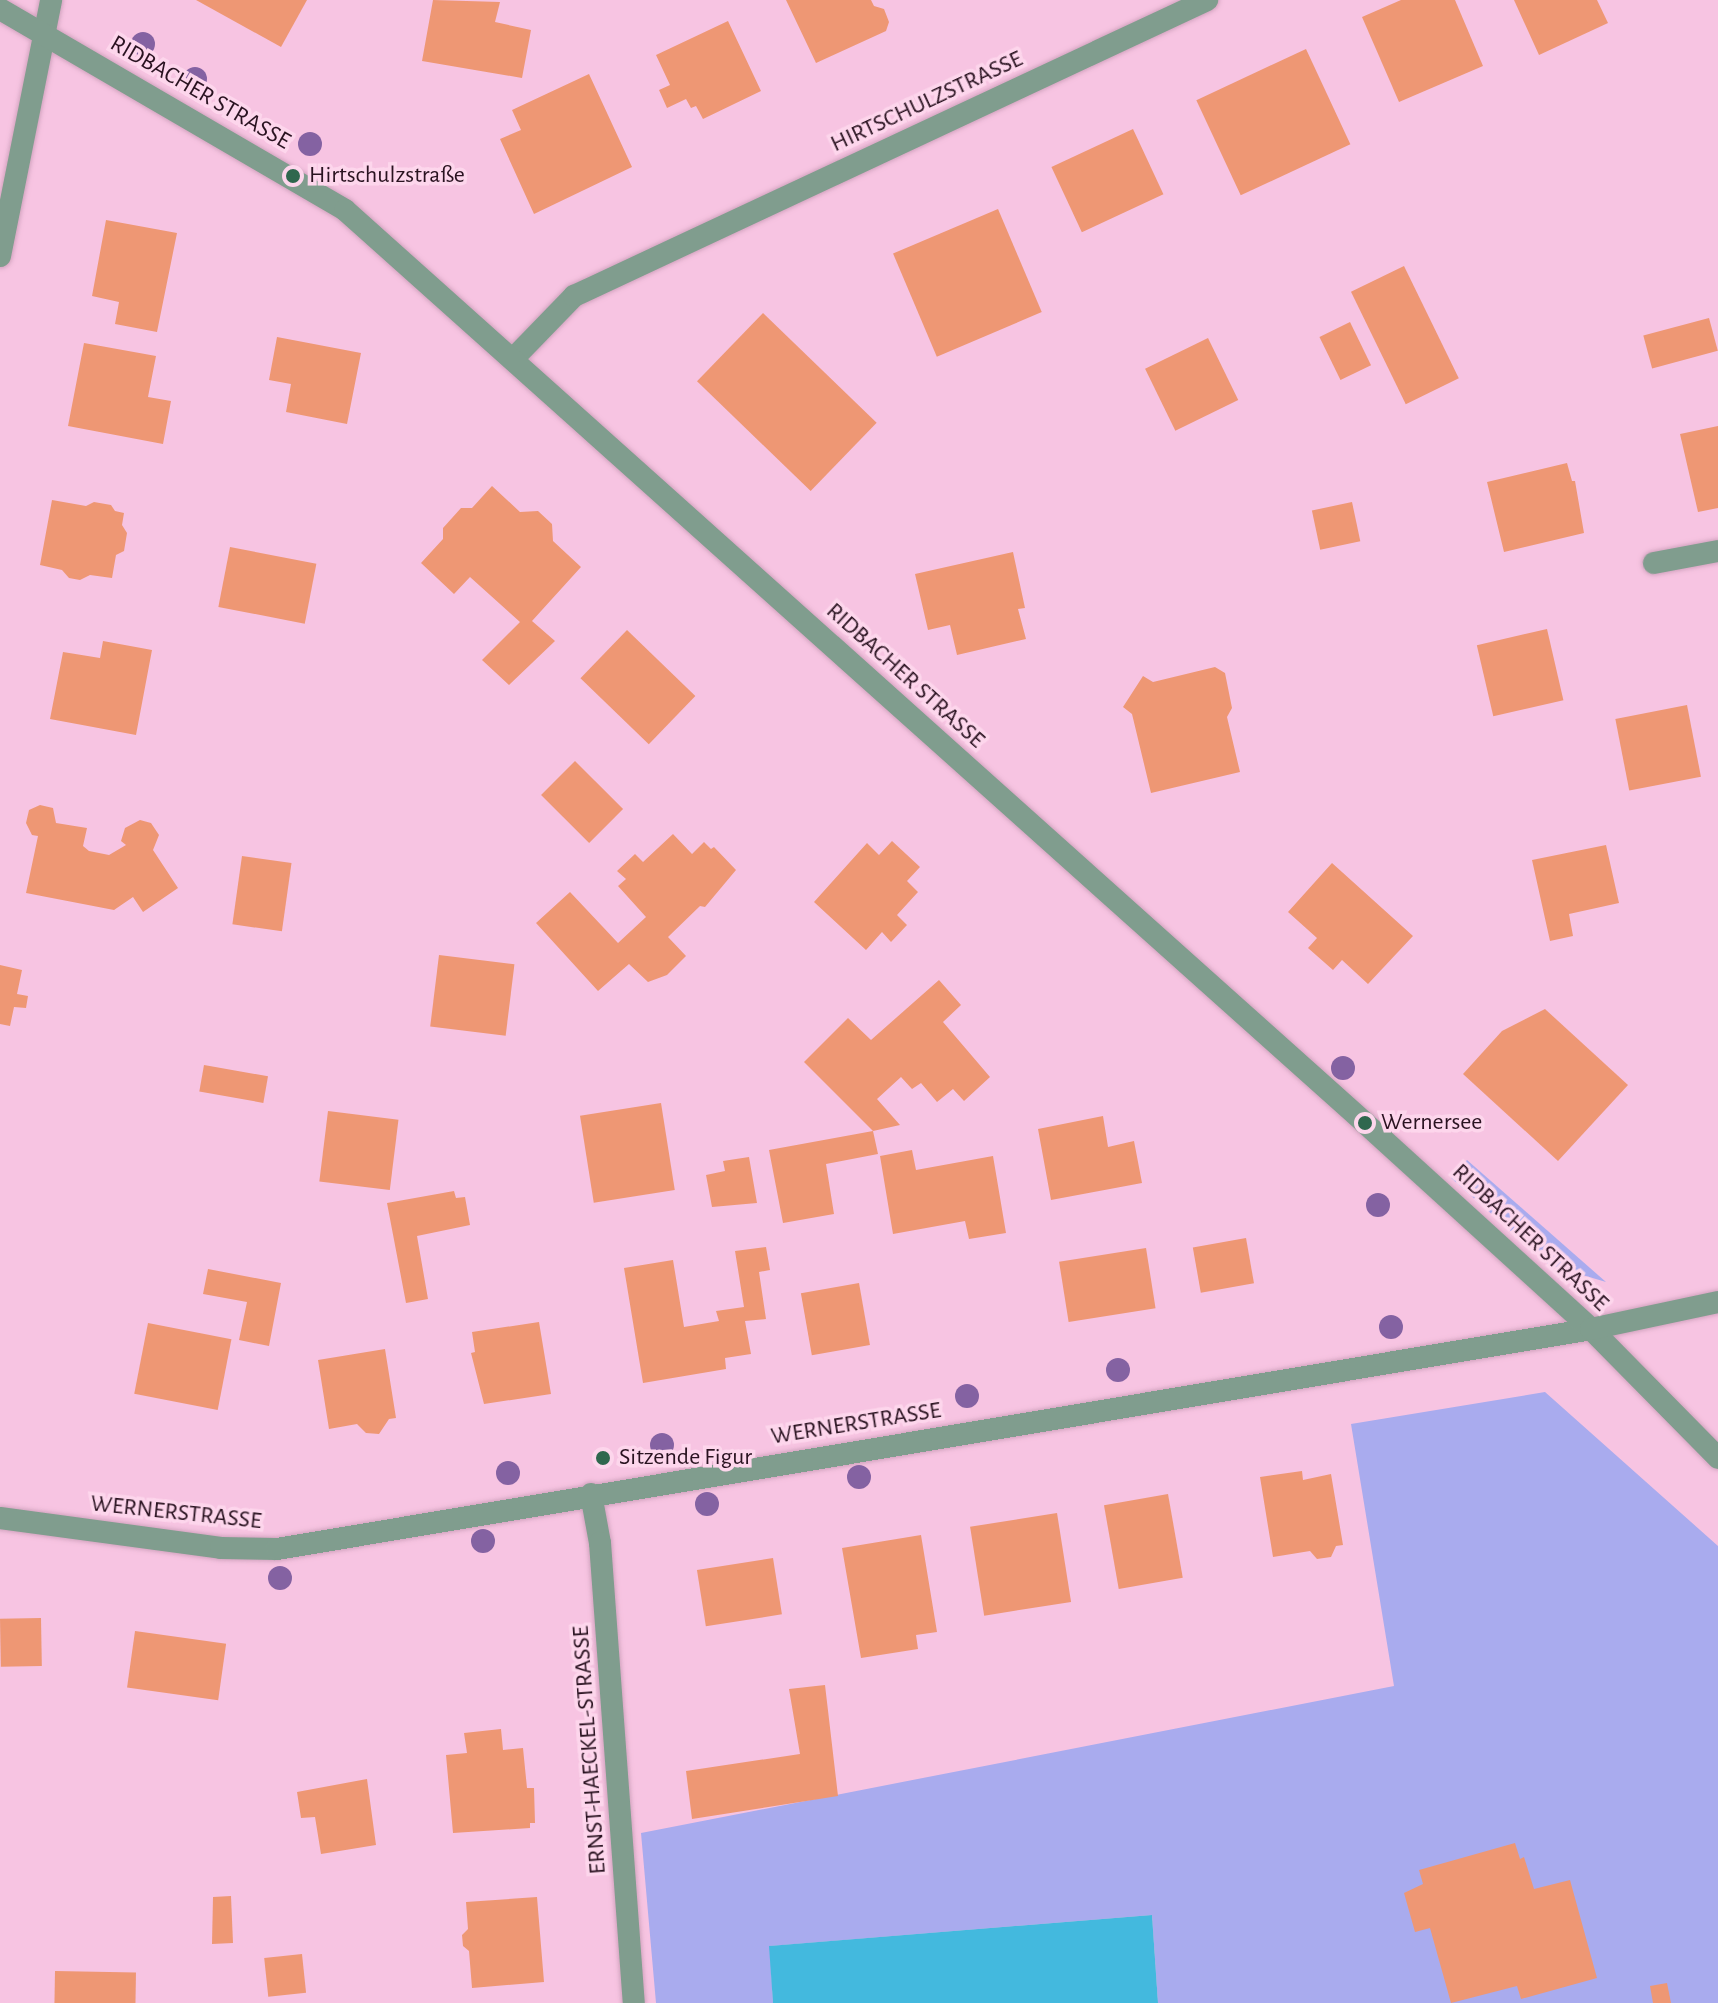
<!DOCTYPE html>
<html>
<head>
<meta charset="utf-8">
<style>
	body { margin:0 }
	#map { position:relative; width:1718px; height:2003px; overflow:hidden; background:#f7c4e2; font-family:"Alegreya Sans",sans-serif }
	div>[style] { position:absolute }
	.green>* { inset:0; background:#a9abee }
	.water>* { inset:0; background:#43b9de }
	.building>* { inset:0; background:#ee9774; transform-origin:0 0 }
	.roads { filter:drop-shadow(0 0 2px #d2a4bf) drop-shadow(0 0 2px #d2a4bf) }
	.service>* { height:22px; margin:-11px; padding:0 11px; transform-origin:11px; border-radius:11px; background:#809d8e }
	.minor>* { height:22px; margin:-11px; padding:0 11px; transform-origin:11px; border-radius:11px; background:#809d8e }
	.tertiary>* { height:22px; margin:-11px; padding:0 11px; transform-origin:11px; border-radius:11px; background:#809d8e }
	.trees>* { width:24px; height:24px; margin:-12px; border-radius:50%; background:#8462a2 }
	.dots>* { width:22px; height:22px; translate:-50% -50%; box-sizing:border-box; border:4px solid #fdd6ec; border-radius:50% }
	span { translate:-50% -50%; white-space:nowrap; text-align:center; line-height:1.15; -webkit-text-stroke:7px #fdd6ec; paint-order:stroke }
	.street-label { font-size:24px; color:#291220 }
	.poi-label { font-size:24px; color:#291220 }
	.left { translate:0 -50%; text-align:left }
</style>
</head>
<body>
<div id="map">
	<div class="green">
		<div style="clip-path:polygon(1467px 1160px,1606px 1282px,1549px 1265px,1451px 1178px)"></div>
		<div style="clip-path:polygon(1545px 1392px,1718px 1546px,1718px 2003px,1158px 2003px,1152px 1915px,770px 1946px,773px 2003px,656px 2003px,641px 1833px,1394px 1686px,1351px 1424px)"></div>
	</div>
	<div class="water">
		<div style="clip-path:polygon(1152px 1915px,1158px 2003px,773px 2003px,769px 1946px)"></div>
	</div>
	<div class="building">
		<div style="clip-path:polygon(196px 0,307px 0,281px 47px)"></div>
		<div style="clip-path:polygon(433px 0,500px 2px,495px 22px,531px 30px,522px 78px,422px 61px)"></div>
		<div style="clip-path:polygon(786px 0,871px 0,874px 6px,884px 9px,889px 22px,886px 31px,816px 63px)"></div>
		<div style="clip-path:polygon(1401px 0,1455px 0,1483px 66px,1399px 102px,1362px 17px)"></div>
		<div style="clip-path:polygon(1514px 0,1597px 0,1608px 23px,1539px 55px)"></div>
		<div style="clip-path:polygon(728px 21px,761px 91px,703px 119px,696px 106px,691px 108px,686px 99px,667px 108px,659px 90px,670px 85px,656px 55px)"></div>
		<div style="left:1306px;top:49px;width:105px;height:121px;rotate:65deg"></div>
		<div style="clip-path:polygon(589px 74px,632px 167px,534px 214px,500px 139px,521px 130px,512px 110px)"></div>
		<div style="left:1133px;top:129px;width:72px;height:90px;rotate:65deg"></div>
		<div style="left:998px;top:209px;width:112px;height:114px;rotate:67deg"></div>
		<div style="clip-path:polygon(106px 220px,177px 233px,157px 332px,115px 324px,119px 302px,92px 296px)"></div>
		<div style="left:1404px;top:266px;width:125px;height:59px;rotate:64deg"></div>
		<div style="left:763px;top:313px;width:158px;height:95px;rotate:44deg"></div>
		<div style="left:1709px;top:318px;width:34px;height:68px;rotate:75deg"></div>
		<div style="left:1350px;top:322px;width:48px;height:34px;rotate:64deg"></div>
		<div style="clip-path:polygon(277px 337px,361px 353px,347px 424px,286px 412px,291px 384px,269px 380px)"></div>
		<div style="left:1208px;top:338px;width:69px;height:70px;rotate:64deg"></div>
		<div style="clip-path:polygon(84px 343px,156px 356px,148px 397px,171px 401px,163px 444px,68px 426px)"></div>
		<div style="clip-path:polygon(1718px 426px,1718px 508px,1698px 512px,1680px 434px)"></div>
		<div style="clip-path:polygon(1567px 463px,1572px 481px,1575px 481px,1584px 533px,1504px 552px,1487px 482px)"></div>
		<div style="clip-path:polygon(492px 486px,520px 512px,538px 511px,552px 524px,553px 541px,581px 567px,532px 621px,555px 641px,509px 685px,482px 660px,520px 622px,470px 577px,454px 594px,421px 563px,443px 539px,443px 528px,461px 508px,472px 508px)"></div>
		<div style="clip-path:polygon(52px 500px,86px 506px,94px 502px,111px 505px,115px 511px,124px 513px,122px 525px,127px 533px,124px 551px,116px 555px,112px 578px,90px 575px,80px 580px,69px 578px,62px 570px,40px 565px)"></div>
		<div style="left:1352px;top:502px;width:40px;height:41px;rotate:78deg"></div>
		<div style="left:230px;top:547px;width:88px;height:61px;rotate:11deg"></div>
		<div style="clip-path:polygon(1013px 552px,1025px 608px,1018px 609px,1026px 639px,957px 655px,950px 625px,928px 630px,915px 574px)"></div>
		<div style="left:1547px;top:629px;width:73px;height:72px;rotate:77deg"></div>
		<div style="left:627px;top:630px;width:95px;height:67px;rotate:44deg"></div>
		<div style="clip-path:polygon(103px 641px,152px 650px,136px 735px,50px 719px,63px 652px,100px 658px)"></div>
		<div style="clip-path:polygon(1215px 667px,1225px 673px,1232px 708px,1227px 717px,1240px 772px,1151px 793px,1132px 714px,1123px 707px,1143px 676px,1153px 682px)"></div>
		<div style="left:1687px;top:705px;width:73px;height:73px;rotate:79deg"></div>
		<div style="left:575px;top:761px;width:68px;height:48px;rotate:45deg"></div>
		<div style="clip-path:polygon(40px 805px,53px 808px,56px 823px,87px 828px,83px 846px,89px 851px,109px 855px,126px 845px,121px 841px,125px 828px,140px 820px,151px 823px,159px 835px,153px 850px,178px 888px,143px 912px,133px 897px,114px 910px,26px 893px,38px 836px,32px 835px,26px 823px,29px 810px)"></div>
		<div style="clip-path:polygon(673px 834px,692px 854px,704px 842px,711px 849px,714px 847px,736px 870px,705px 907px,700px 906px,668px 937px,686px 956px,667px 975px,648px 982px,629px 964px,598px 991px,536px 923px,570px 892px,618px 943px,646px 917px,618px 886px,626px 879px,617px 871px,635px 854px,643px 862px)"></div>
		<div style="clip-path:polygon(892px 841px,920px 867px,907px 881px,918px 892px,897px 915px,907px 925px,891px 942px,882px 932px,866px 950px,814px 902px,867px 843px,879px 855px)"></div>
		<div style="clip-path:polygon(1606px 845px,1619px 903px,1569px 914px,1573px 936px,1550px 941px,1532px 860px)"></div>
		<div style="left:242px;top:856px;width:50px;height:69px;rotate:8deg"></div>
		<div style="clip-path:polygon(1332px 863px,1413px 936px,1368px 984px,1342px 960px,1333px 970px,1308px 948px,1317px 938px,1288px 912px)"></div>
		<div style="left:439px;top:955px;width:76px;height:72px;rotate:7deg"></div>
		<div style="clip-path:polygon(0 965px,22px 970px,17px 994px,28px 996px,26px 1008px,14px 1007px,10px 1026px,0 1024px)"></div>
		<div style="clip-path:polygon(939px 980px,961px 1005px,943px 1022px,990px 1077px,964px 1101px,953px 1089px,937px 1102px,921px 1083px,912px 1089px,901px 1077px,877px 1099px,900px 1125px,873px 1131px,804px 1062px,848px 1018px,871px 1040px)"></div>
		<div style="clip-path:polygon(1545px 1009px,1628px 1085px,1558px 1161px,1463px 1074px,1502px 1031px)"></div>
		<div style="left:204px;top:1065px;width:65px;height:27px;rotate:10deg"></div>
		<div style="left:661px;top:1103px;width:88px;height:82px;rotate:81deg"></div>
		<div style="left:328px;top:1111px;width:71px;height:71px;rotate:7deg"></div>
		<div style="clip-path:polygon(1103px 1116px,1108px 1147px,1134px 1141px,1142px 1183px,1051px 1200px,1038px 1129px)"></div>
		<div style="clip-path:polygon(873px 1131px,878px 1154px,826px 1164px,834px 1214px,783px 1223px,769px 1150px)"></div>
		<div style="clip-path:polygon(912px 1150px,916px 1170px,993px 1156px,1006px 1233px,969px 1239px,965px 1221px,893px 1234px,880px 1156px)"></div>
		<div style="clip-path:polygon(749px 1157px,757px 1203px,712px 1207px,706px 1175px,725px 1171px,723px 1161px)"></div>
		<div style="clip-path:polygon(454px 1191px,456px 1198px,465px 1197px,470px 1225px,417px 1236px,428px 1299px,406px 1303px,387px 1203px)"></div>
		<div style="left:1246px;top:1238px;width:46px;height:54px;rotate:80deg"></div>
		<div style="clip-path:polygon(766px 1247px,770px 1270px,759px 1272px,766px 1319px,745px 1321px,751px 1354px,725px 1358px,726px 1369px,643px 1383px,624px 1268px,673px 1260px,684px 1327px,719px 1321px,716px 1311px,744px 1307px,735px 1251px)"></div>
		<div style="left:1146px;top:1248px;width:61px;height:88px;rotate:81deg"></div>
		<div style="clip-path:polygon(208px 1269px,281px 1283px,269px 1346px,239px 1340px,247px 1302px,203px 1294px)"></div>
		<div style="left:859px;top:1283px;width:63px;height:59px;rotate:80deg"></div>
		<div style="clip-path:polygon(539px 1322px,551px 1394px,484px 1404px,471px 1353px,475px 1352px,472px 1332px)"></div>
		<div style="left:148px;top:1323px;width:85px;height:72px;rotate:11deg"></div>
		<div style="clip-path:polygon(385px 1349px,396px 1418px,389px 1419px,379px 1434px,366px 1433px,357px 1424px,329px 1429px,318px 1360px)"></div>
		<div style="clip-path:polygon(1302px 1471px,1303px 1480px,1331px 1474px,1343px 1545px,1336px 1546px,1331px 1557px,1317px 1559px,1310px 1551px,1273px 1557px,1260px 1477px)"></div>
		<div style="left:1168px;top:1494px;width:85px;height:65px;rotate:80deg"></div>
		<div style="left:1057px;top:1513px;width:90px;height:88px;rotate:81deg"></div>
		<div style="clip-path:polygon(921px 1535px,937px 1632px,916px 1635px,918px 1649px,861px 1658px,842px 1548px)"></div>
		<div style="left:773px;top:1558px;width:57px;height:77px;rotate:81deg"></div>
		<div style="left:41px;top:1618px;width:48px;height:41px;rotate:89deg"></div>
		<div style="left:135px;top:1631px;width:92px;height:57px;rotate:8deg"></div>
		<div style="clip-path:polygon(825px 1685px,838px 1796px,692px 1819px,686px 1771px,800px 1754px,789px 1689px)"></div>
		<div style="clip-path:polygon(501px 1729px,503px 1750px,523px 1748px,527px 1788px,534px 1788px,535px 1823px,530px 1823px,530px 1828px,453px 1833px,446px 1755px,467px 1753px,464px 1733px)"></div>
		<div style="clip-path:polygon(367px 1779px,376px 1845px,321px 1854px,315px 1817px,301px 1818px,297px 1792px)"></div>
		<div style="clip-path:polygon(1515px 1843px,1520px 1859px,1524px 1857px,1534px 1889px,1570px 1880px,1597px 1978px,1521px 1999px,1517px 1986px,1451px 2003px,1430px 1928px,1415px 1932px,1404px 1893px,1423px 1884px,1419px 1870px)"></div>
		<div style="clip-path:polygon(231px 1896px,233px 1943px,212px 1944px,213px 1897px)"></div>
		<div style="clip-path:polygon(537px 1897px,544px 1982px,472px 1988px,469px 1951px,463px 1946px,462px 1935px,468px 1929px,466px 1902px)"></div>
		<div style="left:302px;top:1954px;width:39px;height:38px;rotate:84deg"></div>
		<div style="left:55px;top:1971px;width:81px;height:32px;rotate:1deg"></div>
		<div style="clip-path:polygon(1667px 1983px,1671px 2003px,1653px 2003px,1650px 1986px)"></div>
	</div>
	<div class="roads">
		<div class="service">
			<div style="left:1654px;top:563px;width:65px;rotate:-10.6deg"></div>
		</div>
		<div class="minor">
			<div style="left:0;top:256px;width:261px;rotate:-78.7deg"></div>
			<div style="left:513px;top:359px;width:88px;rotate:-45.9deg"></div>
			<div style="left:574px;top:296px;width:699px;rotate:-25.06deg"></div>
			<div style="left:591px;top:1494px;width:50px;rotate:79.6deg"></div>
			<div style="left:600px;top:1543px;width:461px;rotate:85.8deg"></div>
			<div style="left:0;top:1518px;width:223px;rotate:7.7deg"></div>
			<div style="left:221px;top:1548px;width:56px;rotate:1deg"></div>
			<div style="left:277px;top:1549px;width:1332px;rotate:-9.5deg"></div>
		</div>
		<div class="tertiary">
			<div style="left:0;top:9px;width:399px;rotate:30.2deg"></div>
			<div style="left:345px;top:210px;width:1369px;rotate:41.83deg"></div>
			<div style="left:1365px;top:1123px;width:306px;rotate:42.3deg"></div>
			<div style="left:1591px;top:1329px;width:181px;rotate:45.4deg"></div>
			<div style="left:1591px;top:1329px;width:130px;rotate:-12deg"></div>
		</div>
	</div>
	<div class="trees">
		<div style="left:143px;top:44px"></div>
		<div style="left:195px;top:79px"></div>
		<div style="left:310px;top:144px"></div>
		<div style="left:1343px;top:1068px"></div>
		<div style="left:1378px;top:1205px"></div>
		<div style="left:1391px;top:1327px"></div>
		<div style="left:1118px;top:1370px"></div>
		<div style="left:967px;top:1396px"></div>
		<div style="left:662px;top:1445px"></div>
		<div style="left:508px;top:1473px"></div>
		<div style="left:859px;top:1477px"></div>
		<div style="left:707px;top:1504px"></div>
		<div style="left:483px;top:1541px"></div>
		<div style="left:280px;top:1578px"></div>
	</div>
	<div class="dots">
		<div style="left:293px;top:176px;background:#2f674e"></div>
		<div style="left:1365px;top:1123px;background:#2f674e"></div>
		<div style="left:603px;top:1458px;background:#2f674e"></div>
	</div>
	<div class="street-label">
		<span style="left:200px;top:93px;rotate:30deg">RIDBACHER STRASSE</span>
		<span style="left:927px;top:102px;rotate:-25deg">HIRTSCHULZSTRASSE</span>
		<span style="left:905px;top:676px;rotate:42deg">RIDBACHER STRASSE</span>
		<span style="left:1530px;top:1238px;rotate:43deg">RIDBACHER STRASSE</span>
		<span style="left:856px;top:1424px;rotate:-9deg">WERNERSTRASSE</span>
		<span style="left:176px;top:1513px;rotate:6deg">WERNERSTRASSE</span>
		<span style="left:590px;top:1750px;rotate:-94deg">ERNST-HAECKEL-STRASSE</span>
	</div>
	<div class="poi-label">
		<span class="left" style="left:309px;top:176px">Hirtschulzstraße</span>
		<span class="left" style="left:1381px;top:1123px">Wernersee</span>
		<span class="left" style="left:619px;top:1458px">Sitzende Figur</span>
	</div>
</div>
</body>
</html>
